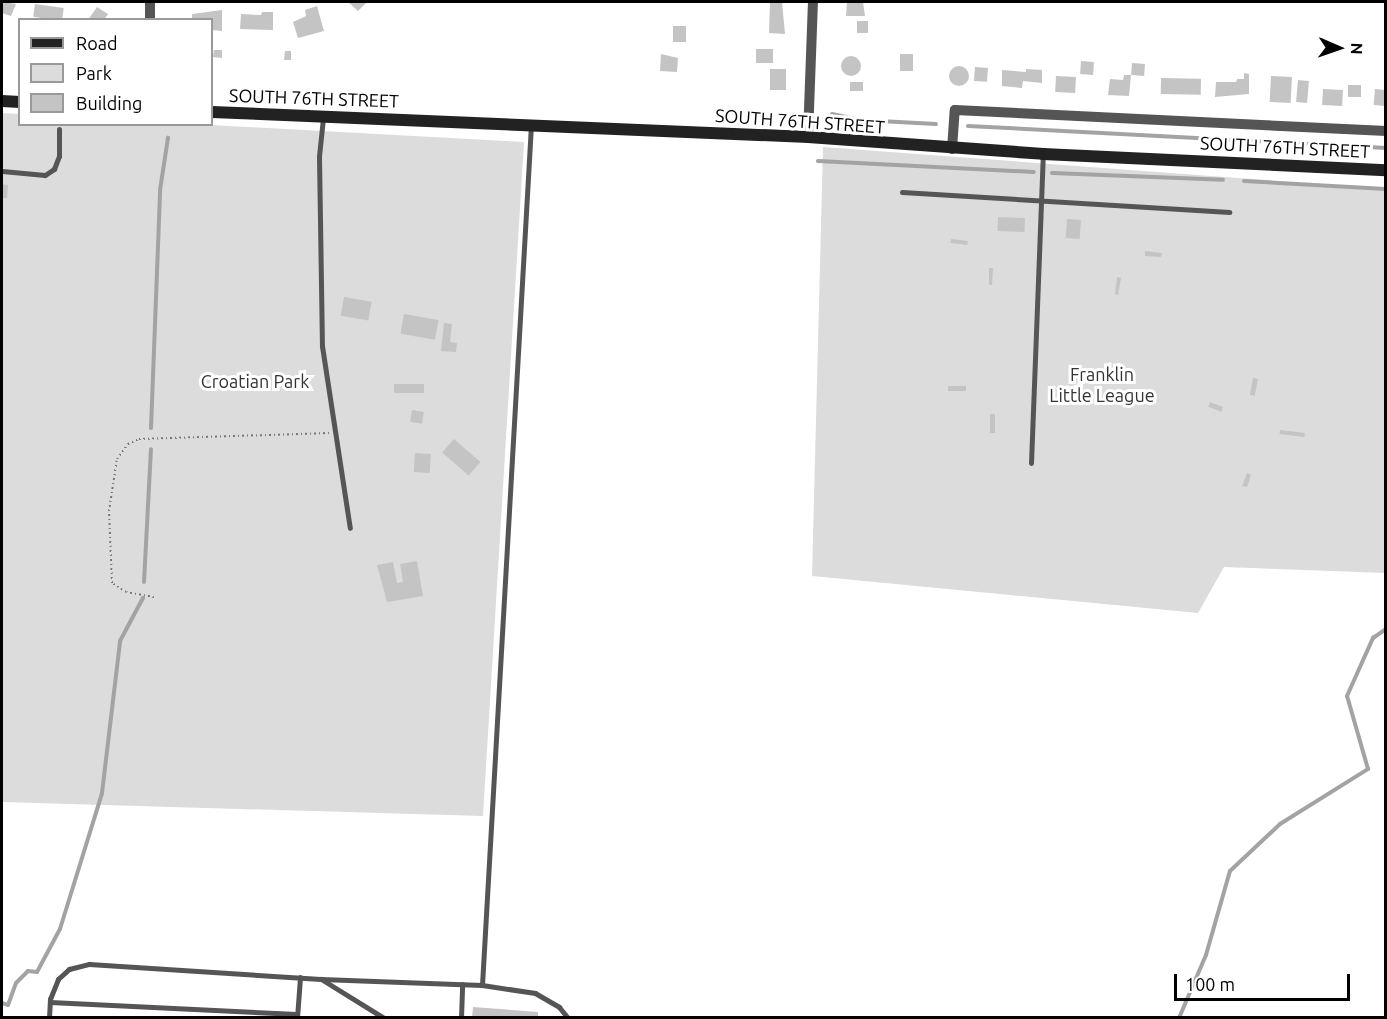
<!DOCTYPE html>
<html>
<head>
<meta charset="utf-8">
<style>
	body { margin:0 }
	#map { position:relative; width:1387px; height:1019px; overflow:hidden; background:#fff; font-family:Ubuntu,sans-serif }
	div>[style] { position:absolute }
	.green>* { inset:0; background:#dcdcdc }
	.stream>* { height:4px; margin:-2px; padding:0 2px; transform-origin:2px; border-radius:2px; background:#a3a3a3 }
	.building>* { inset:0; background:#c4c4c4; transform-origin:0 0 }
	.round { border-radius:50% }
	.path>* { height:2px; margin-top:-1px; transform-origin:0; background:repeating-linear-gradient(90deg,#777 0 1.5px,transparent 0 4.5px) }
	.service>* { height:5px; margin:-2.5px; padding:0 2.5px; transform-origin:2.5px; border-radius:2.5px; background:#555 }
	.minor>* { height:10px; margin:-5px; padding:0 5px; transform-origin:5px; border-radius:5px; background:#555 }
	.secondary>* { height:12px; margin:-6px; padding:0 6px; transform-origin:6px; border-radius:6px; background:#222 }
	span { translate:-50% -50%; white-space:nowrap; text-align:center; line-height:1.15; -webkit-text-stroke:6px #fff; paint-order:stroke }
	.street-label { font-size:18px; color:#000 }
	.park-label { font-size:18px; color:#333 }
	.frame { position:absolute; inset:0; border:3px solid #000; pointer-events:none }
	.legend { position:absolute; left:18px; top:18px; width:195px; height:108px; box-sizing:border-box; background:#fff; border:2px solid #999; margin:0; padding:8px 10px; list-style:none; font-size:18px; color:#000 }
	.legend li { display:flex; align-items:center; gap:12px; height:30px }
	.legend b { width:30px; border:2px solid #999 }
	.north { position:absolute; left:1309px; top:18px; width:60px; height:60px; -webkit-text-stroke:4px #fff; paint-order:stroke; rotate:92deg; font-size:16px; font-weight:700; line-height:24px; text-align:center; color:#000 }
	.north::after { content:''; display:block; margin:auto; width:21px; height:27px; background:#000; clip-path:polygon(50% 0,100% 100%,50% 72%,0 100%) }
	.scale { position:absolute; left:1174px; top:974px; width:176px; height:27px; box-sizing:border-box; border:3px solid #000; border-top:0; padding-left:8px; font-size:18px; line-height:21px; white-space:nowrap; color:#000; -webkit-text-stroke:4px #fff; paint-order:stroke }
</style>
</head>
<body>
<div id="map">
	<div class="green">
		<div style="clip-path:polygon(2px 113px,19px 114px,20px 124px,211px 125px,524px 142px,483px 816px,2px 802px)"></div>
		<div style="clip-path:polygon(823px 147px,1385px 189px,1385px 573px,1224px 567px,1198px 613px,812px 576px)"></div>
	</div>
	<div class="stream">
		<div style="left:832px;top:114px;width:30px;rotate:12deg"></div>
		<div style="left:861px;top:120px;width:75px;rotate:3.1deg"></div>
		<div style="left:968px;top:126px;width:419px;rotate:3deg"></div>
		<div style="left:818px;top:161px;width:216px;rotate:2.9deg"></div>
		<div style="left:1052px;top:173px;width:171px;rotate:2.3deg"></div>
		<div style="left:1244px;top:181px;width:142px;rotate:3.2deg"></div>
		<div style="left:151px;top:428px;width:238px;rotate:-87.8deg"></div>
		<div style="left:160px;top:190px;width:53px;rotate:-81.3deg"></div>
		<div style="left:144px;top:582px;width:133px;rotate:-87deg"></div>
		<div style="left:2px;top:1003px;width:6px;rotate:18deg"></div>
		<div style="left:8px;top:1005px;width:23px;rotate:-70deg"></div>
		<div style="left:16px;top:983px;width:17px;rotate:-45deg"></div>
		<div style="left:28px;top:971px;width:9px;rotate:6deg"></div>
		<div style="left:37px;top:972px;width:49px;rotate:-61.9deg"></div>
		<div style="left:60px;top:929px;width:142px;rotate:-72.8deg"></div>
		<div style="left:102px;top:793px;width:153px;rotate:-83.2deg"></div>
		<div style="left:120px;top:641px;width:49px;rotate:-61.9deg"></div>
		<div style="left:1179px;top:1018px;width:69px;rotate:-66.8deg"></div>
		<div style="left:1206px;top:955px;width:87px;rotate:-74.1deg"></div>
		<div style="left:1230px;top:871px;width:69px;rotate:-43.2deg"></div>
		<div style="left:1280px;top:824px;width:104px;rotate:-32deg"></div>
		<div style="left:1368px;top:769px;width:76px;rotate:-106deg"></div>
		<div style="left:1347px;top:696px;width:64px;rotate:-65.9deg"></div>
		<div style="left:1373px;top:638px;width:16px;rotate:-35deg"></div>
	</div>
	<div class="building">
		<div style="clip-path:polygon(2px 2px,16px 4px,11px 16px,2px 13px)"></div>
		<div style="clip-path:polygon(348px 2px,367px 2px,358px 11px)"></div>
		<div style="clip-path:polygon(770px 2px,782px 2px,785px 34px,769px 33px)"></div>
		<div style="clip-path:polygon(847px 2px,863px 2px,865px 16px,846px 16px)"></div>
		<div style="left:35px;top:4px;width:29px;height:13px;rotate:8deg"></div>
		<div style="clip-path:polygon(317px 6px,324px 31px,298px 38px,293px 22px,306px 16px,305px 10px)"></div>
		<div style="clip-path:polygon(97px 7px,108px 14px,104px 20px,88px 20px)"></div>
		<div style="clip-path:polygon(222px 10px,222px 31px,212px 30px,212px 20px,192px 20px,192px 14px)"></div>
		<div style="clip-path:polygon(262px 12px,273px 12px,273px 30px,240px 29px,241px 14px,261px 15px)"></div>
		<div style="left:857px;top:21px;width:11px;height:12px"></div>
		<div style="left:673px;top:26px;width:13px;height:16px"></div>
		<div style="left:756px;top:49px;width:17px;height:14px"></div>
		<div style="clip-path:polygon(214px 50px,222px 50px,222px 58px,213px 57px)"></div>
		<div style="clip-path:polygon(285px 51px,291px 51px,291px 60px,284px 60px)"></div>
		<div style="clip-path:polygon(661px 54px,678px 58px,677px 72px,660px 71px)"></div>
		<div style="left:900px;top:54px;width:13px;height:17px"></div>
		<div class="round" style="left:841px;top:56px;width:20px;height:20px"></div>
		<div style="left:1081px;top:61px;width:13px;height:13px;rotate:4deg"></div>
		<div style="left:1132px;top:63px;width:13px;height:12px;rotate:4deg"></div>
		<div class="round" style="left:949px;top:66px;width:20px;height:20px"></div>
		<div style="left:975px;top:67px;width:13px;height:14px;rotate:4deg"></div>
		<div style="left:770px;top:69px;width:16px;height:21px"></div>
		<div style="clip-path:polygon(1026px 69px,1042px 70px,1042px 83px,1023px 81px,1022px 88px,1002px 86px,1002px 70px,1026px 72px)"></div>
		<div style="clip-path:polygon(1244px 73px,1249px 74px,1249px 94px,1215px 97px,1216px 82px,1236px 82px,1237px 79px,1244px 79px)"></div>
		<div style="clip-path:polygon(1124px 75px,1131px 75px,1129px 96px,1108px 95px,1110px 79px,1123px 80px)"></div>
		<div style="left:1056px;top:76px;width:20px;height:16px;rotate:3deg"></div>
		<div style="left:1271px;top:76px;width:21px;height:26px;rotate:3deg"></div>
		<div style="left:1161px;top:78px;width:40px;height:16px;rotate:1deg"></div>
		<div style="left:1298px;top:80px;width:11px;height:22px;rotate:5deg"></div>
		<div style="left:850px;top:82px;width:13px;height:9px"></div>
		<div style="left:1348px;top:85px;width:13px;height:12px"></div>
		<div style="left:1323px;top:89px;width:20px;height:16px;rotate:3deg"></div>
		<div style="left:1375px;top:89px;width:11px;height:16px;rotate:5deg"></div>
		<div style="clip-path:polygon(2px 184px,8px 185px,7px 198px,2px 198px)"></div>
		<div style="left:998px;top:217px;width:27px;height:14px;rotate:2deg"></div>
		<div style="left:1067px;top:219px;width:14px;height:19px;rotate:4deg"></div>
		<div style="left:951px;top:239px;width:17px;height:4px;rotate:7deg"></div>
		<div style="clip-path:polygon(1145px 251px,1162px 253px,1161px 257px,1145px 256px)"></div>
		<div style="clip-path:polygon(989px 268px,993px 268px,992px 285px,989px 285px)"></div>
		<div style="clip-path:polygon(1117px 277px,1121px 278px,1118px 295px,1115px 294px)"></div>
		<div style="left:344px;top:297px;width:28px;height:19px;rotate:10deg"></div>
		<div style="left:404px;top:314px;width:35px;height:20px;rotate:10deg"></div>
		<div style="clip-path:polygon(444px 323px,452px 324px,450px 342px,457px 343px,456px 352px,441px 351px)"></div>
		<div style="left:1253px;top:378px;width:5px;height:17px;rotate:11deg"></div>
		<div style="left:424px;top:384px;width:9px;height:30px;rotate:90deg"></div>
		<div style="left:948px;top:386px;width:18px;height:5px"></div>
		<div style="left:1210px;top:402px;width:14px;height:5px;rotate:21deg"></div>
		<div style="left:412px;top:410px;width:12px;height:12px;rotate:9deg"></div>
		<div style="left:990px;top:414px;width:5px;height:19px"></div>
		<div style="left:1280px;top:430px;width:25px;height:4px;rotate:7deg"></div>
		<div style="left:454px;top:439px;width:35px;height:18px;rotate:41deg"></div>
		<div style="left:415px;top:453px;width:16px;height:19px;rotate:4deg"></div>
		<div style="clip-path:polygon(1247px 473px,1251px 475px,1247px 487px,1242px 486px)"></div>
		<div style="clip-path:polygon(417px 561px,423px 596px,387px 602px,377px 565px,393px 562px,397px 583px,403px 582px,400px 564px)"></div>
		<div style="clip-path:polygon(473px 1007px,538px 1012px,538px 1018px,472px 1018px)"></div>
	</div>
	<div class="path">
		<div style="left:154px;top:597px;width:28px;rotate:-170deg"></div>
		<div style="left:126px;top:592px;width:17px;rotate:-147deg"></div>
		<div style="left:112px;top:583px;width:72px;rotate:-92.4deg"></div>
		<div style="left:109px;top:511px;width:53px;rotate:-81.3deg"></div>
		<div style="left:117px;top:459px;width:19px;rotate:-54deg"></div>
		<div style="left:128px;top:444px;width:12px;rotate:-24deg"></div>
		<div style="left:139px;top:439px;width:190px;rotate:-1.8deg"></div>
	</div>
	<div class="service">
		<div style="left:323px;top:118px;width:39px;rotate:96deg"></div>
		<div style="left:319px;top:157px;width:189px;rotate:89.1deg"></div>
		<div style="left:322px;top:346px;width:184px;rotate:81.3deg"></div>
		<div style="left:2px;top:171px;width:43px;rotate:5.3deg"></div>
		<div style="left:45px;top:175px;width:11px;rotate:-34deg"></div>
		<div style="left:54px;top:169px;width:14px;rotate:-69deg"></div>
		<div style="left:59px;top:156px;width:27px;rotate:-90deg"></div>
		<div style="left:902px;top:192px;width:328px;rotate:3.5deg"></div>
		<div style="left:1031px;top:463px;width:309px;rotate:-87.8deg"></div>
		<div style="left:321px;top:979px;width:161px;rotate:2.1deg"></div>
		<div style="left:482px;top:985px;width:860px;rotate:-86.74deg"></div>
		<div style="left:482px;top:985px;width:54px;rotate:8.6deg"></div>
		<div style="left:535px;top:993px;width:28px;rotate:30deg"></div>
		<div style="left:559px;top:1007px;width:14px;rotate:51deg"></div>
		<div style="left:50px;top:1002px;width:247px;rotate:2.8deg"></div>
		<div style="left:49px;top:1018px;width:19px;rotate:-87deg"></div>
		<div style="left:50px;top:999px;width:22px;rotate:-68deg"></div>
		<div style="left:58px;top:979px;width:15px;rotate:-42deg"></div>
		<div style="left:69px;top:969px;width:21px;rotate:-14deg"></div>
		<div style="left:89px;top:964px;width:232px;rotate:3.7deg"></div>
		<div style="left:321px;top:979px;width:74px;rotate:31.8deg"></div>
		<div style="left:297px;top:1018px;width:41px;rotate:-85.8deg"></div>
		<div style="left:461px;top:1018px;width:34px;rotate:-88deg"></div>
	</div>
	<div class="minor">
		<div style="left:150px;top:20px;width:18px;rotate:-90deg"></div>
		<div style="left:808px;top:137px;width:135px;rotate:-87.9deg"></div>
		<div style="left:952px;top:149px;width:39px;rotate:-86deg"></div>
		<div style="left:955px;top:110px;width:432px;rotate:2.8deg"></div>
	</div>
	<div class="secondary">
		<div style="left:2px;top:101px;width:18px;rotate:3deg"></div>
		<div style="left:212px;top:112px;width:597px;rotate:2.4deg"></div>
		<div style="left:808px;top:137px;width:236px;rotate:4.1deg"></div>
		<div style="left:1043px;top:154px;width:343px;rotate:2.7deg"></div>
	</div>
	<div class="street-label">
		<span style="left:314px;top:98px;rotate:2deg">SOUTH 76TH STREET</span>
		<span style="left:800px;top:121px;rotate:4deg">SOUTH 76TH STREET</span>
		<span style="left:1285px;top:147px;rotate:3deg">SOUTH 76TH STREET</span>
	</div>
	<div class="park-label">
		<span style="left:1102px;top:385px">Franklin<br>Little League</span>
		<span style="left:255px;top:381px">Croatian Park</span>
	</div>
	<div class="frame"></div>
	<ul class="legend">
	<li><b style="height:8px;background:#222"></b>Road</li>
	<li><b style="height:16px;background:#dcdcdc"></b>Park</li>
	<li><b style="height:16px;background:#c4c4c4"></b>Building</li>
	</ul>
	<div class="north">N</div>
	<div class="scale">100 m</div>
</div>
</body>
</html>
